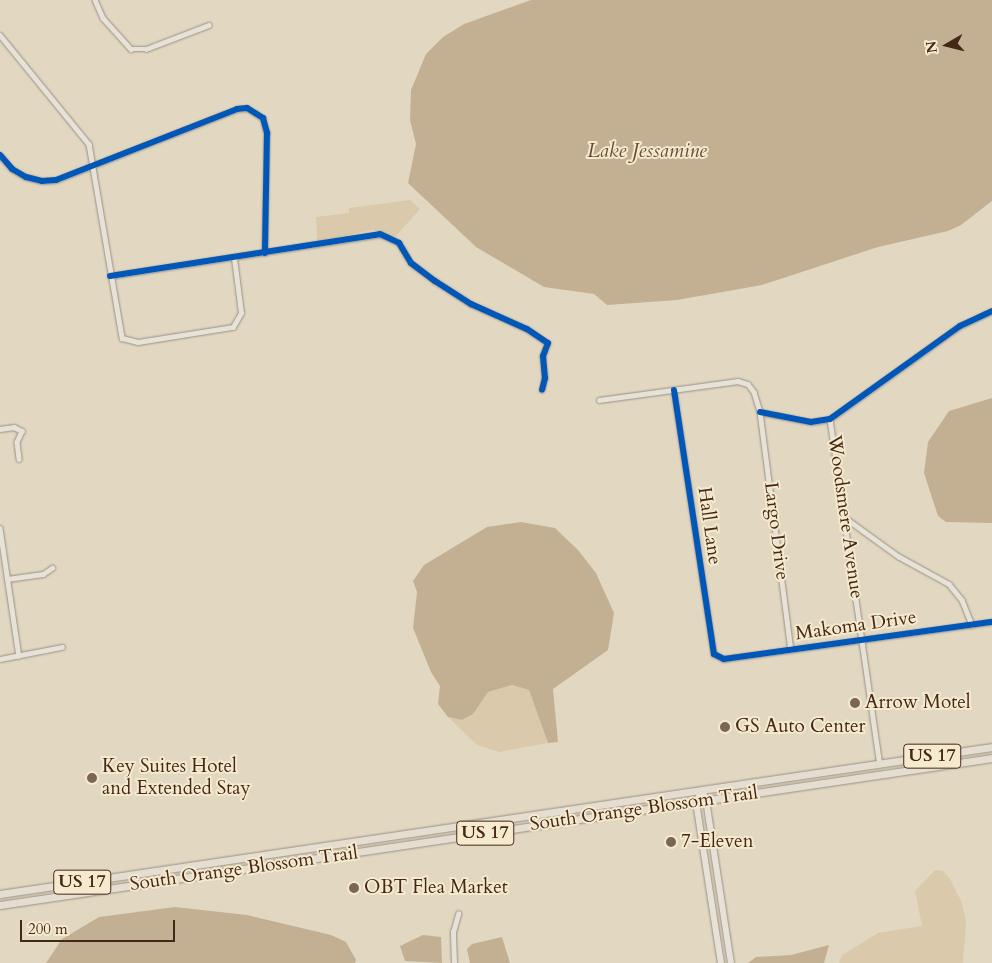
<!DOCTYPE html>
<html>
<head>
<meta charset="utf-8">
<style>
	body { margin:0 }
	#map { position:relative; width:992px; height:963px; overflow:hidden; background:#e2d8c2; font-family:Cardo,serif }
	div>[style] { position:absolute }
	.green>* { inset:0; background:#dacaab }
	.water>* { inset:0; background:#c3b093 }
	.roads { filter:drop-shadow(0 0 1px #9a9083) drop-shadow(0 0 1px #9a9083) }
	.street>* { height:4.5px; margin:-2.25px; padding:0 2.25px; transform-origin:2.25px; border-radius:2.25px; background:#e7e2d7 }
	.secondary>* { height:6px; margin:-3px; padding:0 3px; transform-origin:3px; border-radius:3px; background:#e7e2d7 }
	.primary>* { height:7px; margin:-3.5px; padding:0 3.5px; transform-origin:3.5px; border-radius:3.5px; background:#e4ddd0 }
	.cycleway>* { height:6px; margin:-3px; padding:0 3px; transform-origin:3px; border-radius:3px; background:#0057b8 }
	.dots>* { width:14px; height:14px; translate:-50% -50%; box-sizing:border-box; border:2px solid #f5e9ce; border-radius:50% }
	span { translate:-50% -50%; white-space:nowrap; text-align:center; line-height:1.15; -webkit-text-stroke:4px #f5e9ce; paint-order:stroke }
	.shield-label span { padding:1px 4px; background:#f5e9ce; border:1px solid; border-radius:4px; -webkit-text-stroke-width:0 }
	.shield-label { font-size:18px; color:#452718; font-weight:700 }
	.street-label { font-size:19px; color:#452718 }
	.poi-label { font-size:19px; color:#452718 }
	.left { translate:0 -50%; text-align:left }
	.water-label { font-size:20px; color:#674b37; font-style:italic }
	.north { position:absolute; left:922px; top:20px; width:50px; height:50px; -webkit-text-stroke:4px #f5e9ce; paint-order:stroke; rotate:262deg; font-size:14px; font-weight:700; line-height:20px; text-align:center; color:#452718 }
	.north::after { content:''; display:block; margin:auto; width:18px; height:22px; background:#452718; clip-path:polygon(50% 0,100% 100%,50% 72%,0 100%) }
	.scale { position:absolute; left:20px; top:920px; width:155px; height:22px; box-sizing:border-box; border:2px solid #452718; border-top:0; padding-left:6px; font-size:15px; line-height:18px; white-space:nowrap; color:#452718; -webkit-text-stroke:4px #f5e9ce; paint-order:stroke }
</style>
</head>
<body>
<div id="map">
	<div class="green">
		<div style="clip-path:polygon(410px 200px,420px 209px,395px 237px,372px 230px,317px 242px,316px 217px,349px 213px,349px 208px)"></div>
		<div style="clip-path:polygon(512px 685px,529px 690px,548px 743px,499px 752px,477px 745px,448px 717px,462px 720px,473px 714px,488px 692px)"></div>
		<div style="clip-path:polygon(935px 870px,943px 871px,950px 879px,962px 903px,966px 922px,963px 963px,839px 963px,842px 955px,878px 933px,922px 926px,915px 891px)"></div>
	</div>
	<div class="water">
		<div style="clip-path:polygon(531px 0,992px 0,992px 201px,961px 225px,948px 231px,878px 247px,762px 285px,677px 300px,607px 305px,594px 294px,544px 287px,476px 247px,408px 183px,416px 144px,410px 120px,411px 90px,426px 54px,443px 37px,464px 24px)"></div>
		<div style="clip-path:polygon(992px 398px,992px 523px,946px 522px,938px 516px,924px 473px,928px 442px,949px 411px)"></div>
		<div style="clip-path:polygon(521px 522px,555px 528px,578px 550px,596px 573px,614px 613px,608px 650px,553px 689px,558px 742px,548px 743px,529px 690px,512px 685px,488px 692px,473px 714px,462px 720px,448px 717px,438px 704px,440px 686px,431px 672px,413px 628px,417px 592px,413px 581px,424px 565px,487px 527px)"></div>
		<div style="clip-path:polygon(175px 907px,247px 915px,331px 935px,346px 942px,356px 960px,355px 963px,46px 963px,62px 939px,99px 917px)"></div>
		<div style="clip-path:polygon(423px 935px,441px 937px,442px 963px,405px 961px,400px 946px)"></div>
		<div style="clip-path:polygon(502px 937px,510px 963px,470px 963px,467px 949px,472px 944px)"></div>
		<div style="clip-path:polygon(829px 945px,824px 963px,748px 963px,756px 957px,791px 955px)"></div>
	</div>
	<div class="roads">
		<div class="street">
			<div style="left:95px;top:0;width:20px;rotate:66deg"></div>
			<div style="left:103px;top:18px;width:42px;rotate:47.9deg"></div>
			<div style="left:131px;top:49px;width:15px"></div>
			<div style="left:146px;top:49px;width:67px;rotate:-20.9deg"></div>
			<div style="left:0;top:35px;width:141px;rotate:50.8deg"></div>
			<div style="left:89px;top:144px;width:197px;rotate:80.3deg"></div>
			<div style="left:122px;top:338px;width:16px;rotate:14deg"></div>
			<div style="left:138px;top:342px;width:96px;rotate:-9deg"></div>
			<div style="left:233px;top:327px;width:16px;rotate:-60deg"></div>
			<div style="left:241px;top:313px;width:55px;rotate:-97.3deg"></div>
			<div style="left:0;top:155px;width:18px;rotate:49deg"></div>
			<div style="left:12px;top:169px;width:16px;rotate:30deg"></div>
			<div style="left:26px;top:177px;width:16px;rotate:14deg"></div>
			<div style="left:42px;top:181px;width:14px;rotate:-4deg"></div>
			<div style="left:56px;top:180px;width:194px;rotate:-21.4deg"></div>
			<div style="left:237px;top:109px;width:10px;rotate:-6deg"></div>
			<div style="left:247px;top:108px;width:19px;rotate:32deg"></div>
			<div style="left:263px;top:118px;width:16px;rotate:75deg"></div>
			<div style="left:267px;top:133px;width:120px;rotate:91deg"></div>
			<div style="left:110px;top:276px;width:273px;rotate:-8.8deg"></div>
			<div style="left:380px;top:234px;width:21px;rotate:25deg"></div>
			<div style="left:399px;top:243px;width:23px;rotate:59deg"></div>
			<div style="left:411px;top:263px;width:30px;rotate:37deg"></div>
			<div style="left:435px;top:281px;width:43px;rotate:32.6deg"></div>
			<div style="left:471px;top:304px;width:61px;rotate:24.1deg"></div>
			<div style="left:527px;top:329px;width:25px;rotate:34deg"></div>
			<div style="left:548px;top:343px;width:14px;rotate:111deg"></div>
			<div style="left:543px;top:356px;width:22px;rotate:85deg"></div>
			<div style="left:545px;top:378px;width:12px;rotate:104deg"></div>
			<div style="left:674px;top:390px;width:267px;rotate:81.4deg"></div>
			<div style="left:714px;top:654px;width:11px;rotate:27deg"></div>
			<div style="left:724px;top:659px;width:271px;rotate:-7.9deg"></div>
			<div style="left:599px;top:400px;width:140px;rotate:-7.8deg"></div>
			<div style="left:738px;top:381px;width:10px;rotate:17deg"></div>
			<div style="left:748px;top:384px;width:10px;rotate:53deg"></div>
			<div style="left:754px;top:392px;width:21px;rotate:73deg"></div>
			<div style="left:760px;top:412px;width:240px;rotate:82.6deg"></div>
			<div style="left:760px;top:412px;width:52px;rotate:11.1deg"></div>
			<div style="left:811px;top:422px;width:19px;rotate:-9deg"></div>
			<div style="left:830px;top:419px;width:160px;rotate:-35.6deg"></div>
			<div style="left:960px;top:326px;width:35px;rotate:-25deg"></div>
			<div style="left:830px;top:419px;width:349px;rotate:81.8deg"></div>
			<div style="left:0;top:429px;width:14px;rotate:-8deg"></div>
			<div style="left:14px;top:427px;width:9px;rotate:27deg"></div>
			<div style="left:22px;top:431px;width:12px;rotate:114deg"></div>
			<div style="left:17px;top:442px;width:17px;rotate:83deg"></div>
			<div style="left:844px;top:517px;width:67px;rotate:35.8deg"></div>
			<div style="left:898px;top:556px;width:58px;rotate:28.8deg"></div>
			<div style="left:949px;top:584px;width:21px;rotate:51deg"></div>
			<div style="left:962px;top:600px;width:27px;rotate:68deg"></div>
			<div style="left:0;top:528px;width:129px;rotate:81.6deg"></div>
			<div style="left:7px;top:579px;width:36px;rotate:-8deg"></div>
			<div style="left:43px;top:574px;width:11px;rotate:-34deg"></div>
			<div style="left:0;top:659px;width:63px;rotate:-11deg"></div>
			<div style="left:454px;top:963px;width:31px;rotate:-92deg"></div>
			<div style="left:453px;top:932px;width:19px;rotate:-74deg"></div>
		</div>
		<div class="secondary">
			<div style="left:702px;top:790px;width:13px;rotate:117deg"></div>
			<div style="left:696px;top:802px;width:163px;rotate:81.2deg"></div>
			<div style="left:702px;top:790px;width:11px;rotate:68deg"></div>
			<div style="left:706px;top:800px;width:165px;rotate:81.3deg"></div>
		</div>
		<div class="primary">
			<div style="left:0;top:894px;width:1003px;rotate:-8.43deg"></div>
			<div style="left:0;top:905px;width:1003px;rotate:-8.43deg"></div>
		</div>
	</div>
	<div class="cycleway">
		<div style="left:0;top:155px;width:18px;rotate:49deg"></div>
		<div style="left:12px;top:169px;width:16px;rotate:30deg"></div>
		<div style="left:26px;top:177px;width:16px;rotate:14deg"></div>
		<div style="left:42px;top:181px;width:14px;rotate:-4deg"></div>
		<div style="left:56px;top:180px;width:194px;rotate:-21.4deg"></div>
		<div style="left:237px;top:109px;width:10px;rotate:-6deg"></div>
		<div style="left:247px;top:108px;width:19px;rotate:32deg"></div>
		<div style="left:263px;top:118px;width:16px;rotate:75deg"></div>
		<div style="left:267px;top:133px;width:120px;rotate:91deg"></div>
		<div style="left:110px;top:276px;width:273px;rotate:-8.8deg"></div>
		<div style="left:380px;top:234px;width:21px;rotate:25deg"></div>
		<div style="left:399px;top:243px;width:23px;rotate:59deg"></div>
		<div style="left:411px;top:263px;width:30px;rotate:37deg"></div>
		<div style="left:435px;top:281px;width:43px;rotate:32.6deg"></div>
		<div style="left:471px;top:304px;width:61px;rotate:24.1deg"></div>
		<div style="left:527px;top:329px;width:25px;rotate:34deg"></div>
		<div style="left:548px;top:343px;width:14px;rotate:111deg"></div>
		<div style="left:543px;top:356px;width:22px;rotate:85deg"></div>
		<div style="left:545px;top:378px;width:12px;rotate:104deg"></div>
		<div style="left:674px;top:390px;width:267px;rotate:81.4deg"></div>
		<div style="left:714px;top:654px;width:11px;rotate:27deg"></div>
		<div style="left:724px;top:659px;width:271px;rotate:-7.9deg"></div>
		<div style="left:760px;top:412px;width:52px;rotate:11.1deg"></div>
		<div style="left:811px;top:422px;width:19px;rotate:-9deg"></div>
		<div style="left:830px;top:419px;width:160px;rotate:-35.6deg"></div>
		<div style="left:960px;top:326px;width:35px;rotate:-25deg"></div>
	</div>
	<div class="dots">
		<div style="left:855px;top:703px;background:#7c6554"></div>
		<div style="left:725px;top:727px;background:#7c6554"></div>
		<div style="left:92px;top:778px;background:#7c6554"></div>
		<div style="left:671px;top:842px;background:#7c6554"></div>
		<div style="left:354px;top:888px;background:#7c6554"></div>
	</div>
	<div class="shield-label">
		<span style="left:932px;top:756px">US 17</span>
		<span style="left:485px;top:833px">US 17</span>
		<span style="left:82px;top:882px">US 17</span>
	</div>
	<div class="street-label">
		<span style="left:845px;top:517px;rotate:82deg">Woodsmere Avenue</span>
		<span style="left:709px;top:526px;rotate:82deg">Hall Lane</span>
		<span style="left:776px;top:531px;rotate:83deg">Largo Drive</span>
		<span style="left:856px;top:626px;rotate:-8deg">Makoma Drive</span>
		<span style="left:644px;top:809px;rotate:-8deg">South Orange Blossom Trail</span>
		<span style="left:244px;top:869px;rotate:-8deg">South Orange Blossom Trail</span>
	</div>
	<div class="poi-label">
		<span class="left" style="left:865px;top:703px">Arrow Motel</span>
		<span class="left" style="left:735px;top:727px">GS Auto Center</span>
		<span class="left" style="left:102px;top:778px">Key Suites Hotel<br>and Extended Stay</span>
		<span class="left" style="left:681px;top:842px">7-Eleven</span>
		<span class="left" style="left:364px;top:888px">OBT Flea Market</span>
	</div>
	<div class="water-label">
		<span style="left:647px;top:150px">Lake Jessamine</span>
	</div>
	<div class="north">N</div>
	<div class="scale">200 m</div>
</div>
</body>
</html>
